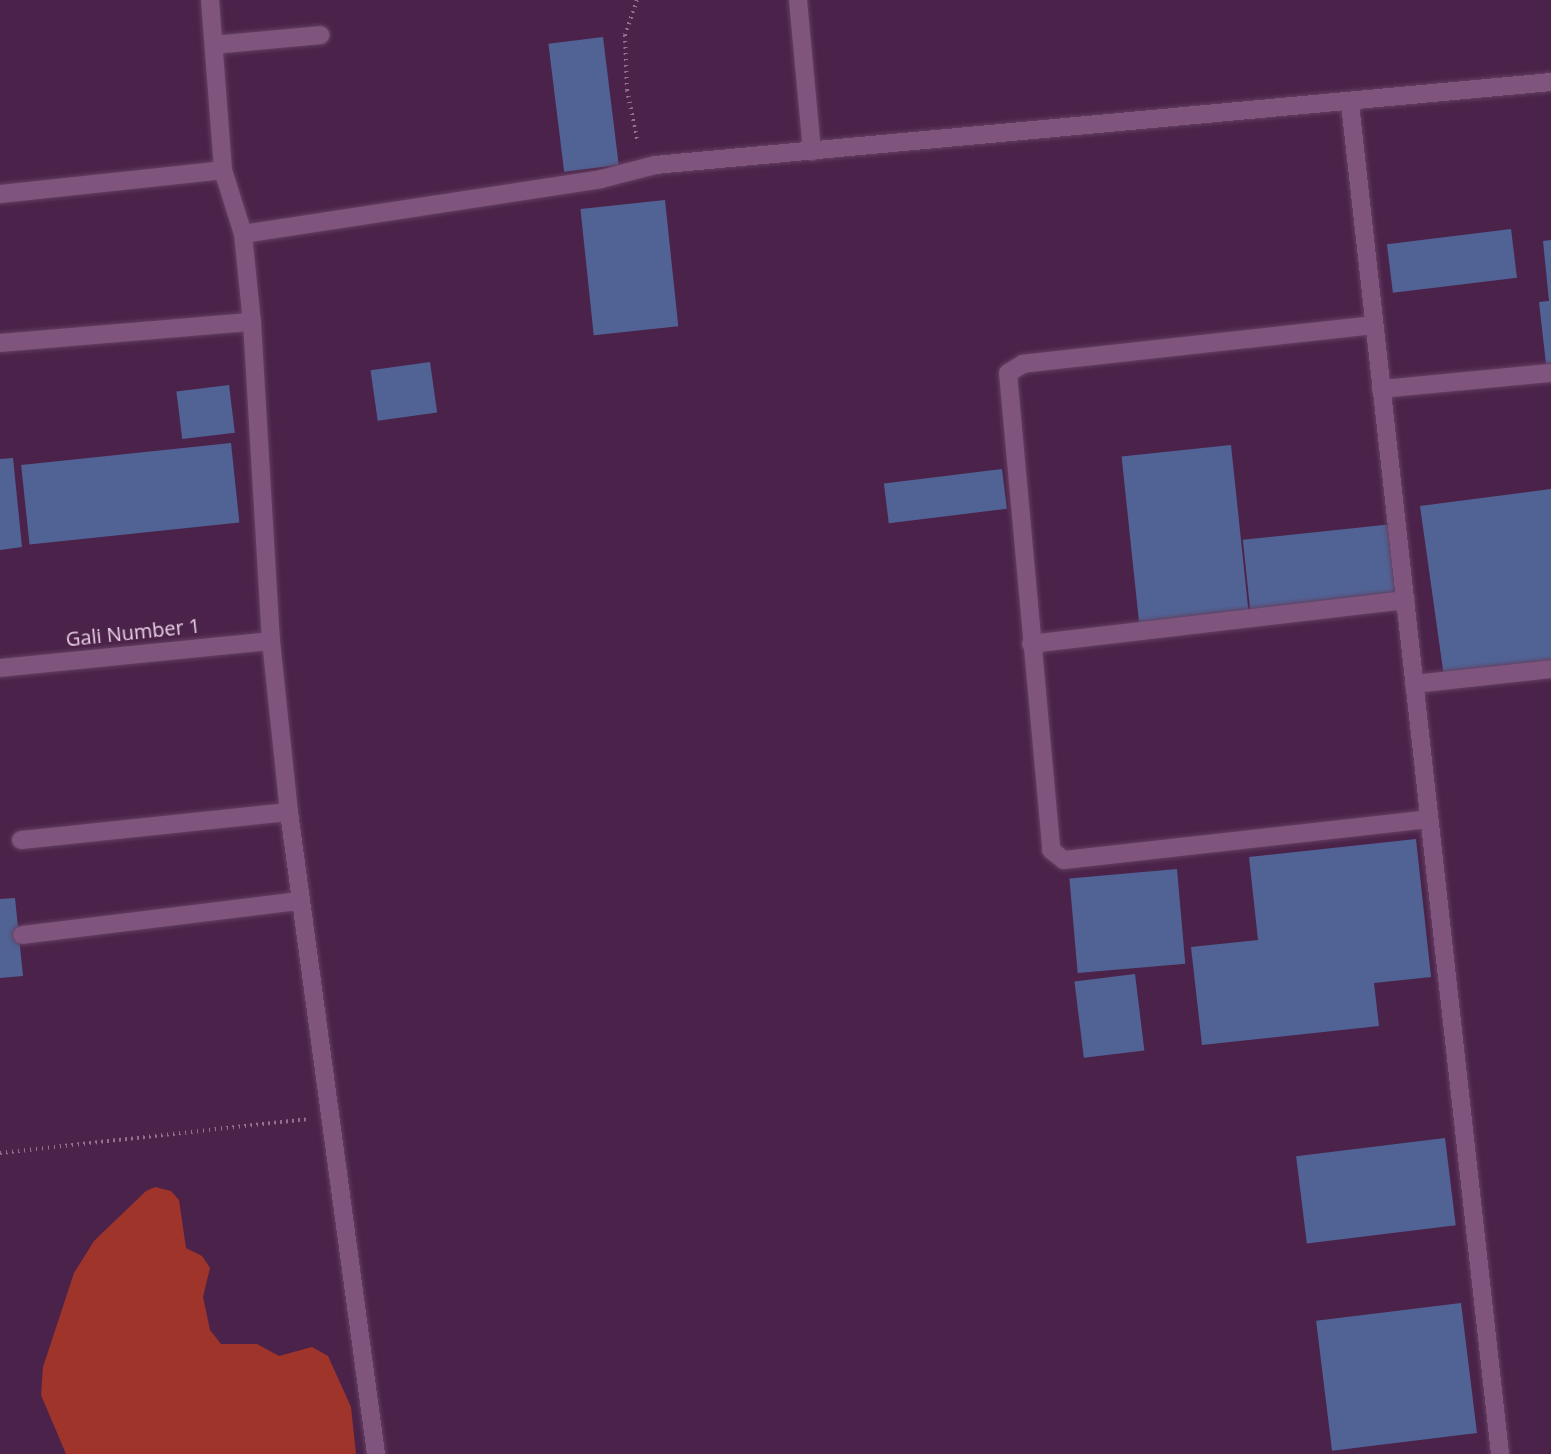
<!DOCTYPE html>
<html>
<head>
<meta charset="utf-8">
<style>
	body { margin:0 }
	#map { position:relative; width:1551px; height:1454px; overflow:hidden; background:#4b234a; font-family:"Open Sans",sans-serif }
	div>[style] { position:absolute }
	.green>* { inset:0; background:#9f342b }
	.building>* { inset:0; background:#516395; transform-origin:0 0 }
	.path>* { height:4px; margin-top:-2px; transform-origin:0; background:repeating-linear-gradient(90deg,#927090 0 1.5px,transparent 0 6px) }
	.roads { filter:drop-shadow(0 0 2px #644062) drop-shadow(0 0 2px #644062) }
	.minor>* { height:18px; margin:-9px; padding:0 9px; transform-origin:9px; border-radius:9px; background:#7f547d }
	span { translate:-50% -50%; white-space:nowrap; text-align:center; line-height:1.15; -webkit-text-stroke:5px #4b234a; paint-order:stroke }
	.street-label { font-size:20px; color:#e8cfe6 }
</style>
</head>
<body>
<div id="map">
	<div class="green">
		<div style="clip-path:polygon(155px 1187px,171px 1191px,179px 1200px,186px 1248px,202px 1256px,210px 1268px,203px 1297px,210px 1330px,221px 1344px,257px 1344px,279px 1356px,312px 1347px,328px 1356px,351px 1407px,356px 1454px,66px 1454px,41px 1395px,43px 1367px,74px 1273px,94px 1241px,146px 1191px)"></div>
	</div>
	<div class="building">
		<div style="left:603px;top:37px;width:129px;height:55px;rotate:83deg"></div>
		<div style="left:665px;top:200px;width:127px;height:85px;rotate:84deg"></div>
		<div style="left:1511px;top:229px;width:49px;height:125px;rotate:83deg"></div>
		<div style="clip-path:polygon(1551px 240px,1551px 363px,1546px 364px,1539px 302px,1549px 301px,1543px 241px)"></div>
		<div style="left:430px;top:362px;width:51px;height:60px;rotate:82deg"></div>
		<div style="left:229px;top:385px;width:48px;height:53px;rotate:83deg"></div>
		<div style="left:231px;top:443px;width:80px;height:211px;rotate:84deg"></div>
		<div style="left:1231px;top:445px;width:167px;height:110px;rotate:84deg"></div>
		<div style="clip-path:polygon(13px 458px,22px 547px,0 550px,0 459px)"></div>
		<div style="left:1002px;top:469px;width:40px;height:119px;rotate:83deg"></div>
		<div style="clip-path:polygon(1551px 489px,1551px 663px,1444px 677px,1420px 506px)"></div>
		<div style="left:1393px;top:524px;width:71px;height:151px;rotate:84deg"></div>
		<div style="clip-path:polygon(1416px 839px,1431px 977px,1374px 983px,1379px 1026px,1202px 1045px,1191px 947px,1258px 940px,1249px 857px)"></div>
		<div style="left:1177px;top:869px;width:95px;height:108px;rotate:85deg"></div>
		<div style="clip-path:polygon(15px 898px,23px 976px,0 978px,0 899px)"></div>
		<div style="left:1135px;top:974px;width:77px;height:61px;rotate:83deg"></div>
		<div style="left:1445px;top:1138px;width:88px;height:150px;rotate:83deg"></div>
		<div style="left:1461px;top:1303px;width:131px;height:146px;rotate:83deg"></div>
	</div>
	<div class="path">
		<div style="left:637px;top:0;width:37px;rotate:109deg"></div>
		<div style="left:625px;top:35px;width:55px;rotate:87.9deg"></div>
		<div style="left:627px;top:90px;width:54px;rotate:78.3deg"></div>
		<div style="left:0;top:1153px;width:308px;rotate:-6.3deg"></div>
	</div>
	<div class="roads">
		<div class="minor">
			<div style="left:210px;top:0;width:170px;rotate:85.6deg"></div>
			<div style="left:223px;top:170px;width:67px;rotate:72.6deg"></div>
			<div style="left:243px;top:234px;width:88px;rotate:84.2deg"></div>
			<div style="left:252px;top:322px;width:320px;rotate:86.6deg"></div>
			<div style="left:271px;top:641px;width:172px;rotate:84deg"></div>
			<div style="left:289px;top:812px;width:648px;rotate:82.28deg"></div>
			<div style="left:798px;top:0;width:152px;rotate:84.7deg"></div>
			<div style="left:214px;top:45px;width:107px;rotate:-5.3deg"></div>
			<div style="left:1350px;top:104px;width:1358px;rotate:83.66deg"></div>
			<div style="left:0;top:194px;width:224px;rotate:-6.1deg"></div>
			<div style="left:243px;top:234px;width:362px;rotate:-8.7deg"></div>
			<div style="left:601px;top:179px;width:56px;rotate:-14.5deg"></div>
			<div style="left:655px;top:165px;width:900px;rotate:-5.29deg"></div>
			<div style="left:1374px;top:325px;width:353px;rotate:173.7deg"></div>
			<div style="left:1023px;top:364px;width:17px;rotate:149deg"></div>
			<div style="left:1008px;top:373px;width:479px;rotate:84.8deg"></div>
			<div style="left:1051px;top:850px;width:16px;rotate:38deg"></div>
			<div style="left:1064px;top:860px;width:367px;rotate:-6.4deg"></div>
			<div style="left:0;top:343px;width:253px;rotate:-4.8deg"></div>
			<div style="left:1381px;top:389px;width:171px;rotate:-5.4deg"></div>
			<div style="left:1031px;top:644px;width:377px;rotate:-6.7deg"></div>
			<div style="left:0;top:668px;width:272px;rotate:-5.7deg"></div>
			<div style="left:1414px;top:684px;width:138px;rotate:-6.2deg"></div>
			<div style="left:21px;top:840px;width:269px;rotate:-6deg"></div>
			<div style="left:22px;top:935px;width:279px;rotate:-7deg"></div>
		</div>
	</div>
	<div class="street-label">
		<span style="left:133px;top:632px;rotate:-6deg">Gali Number 1</span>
	</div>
</div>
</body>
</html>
